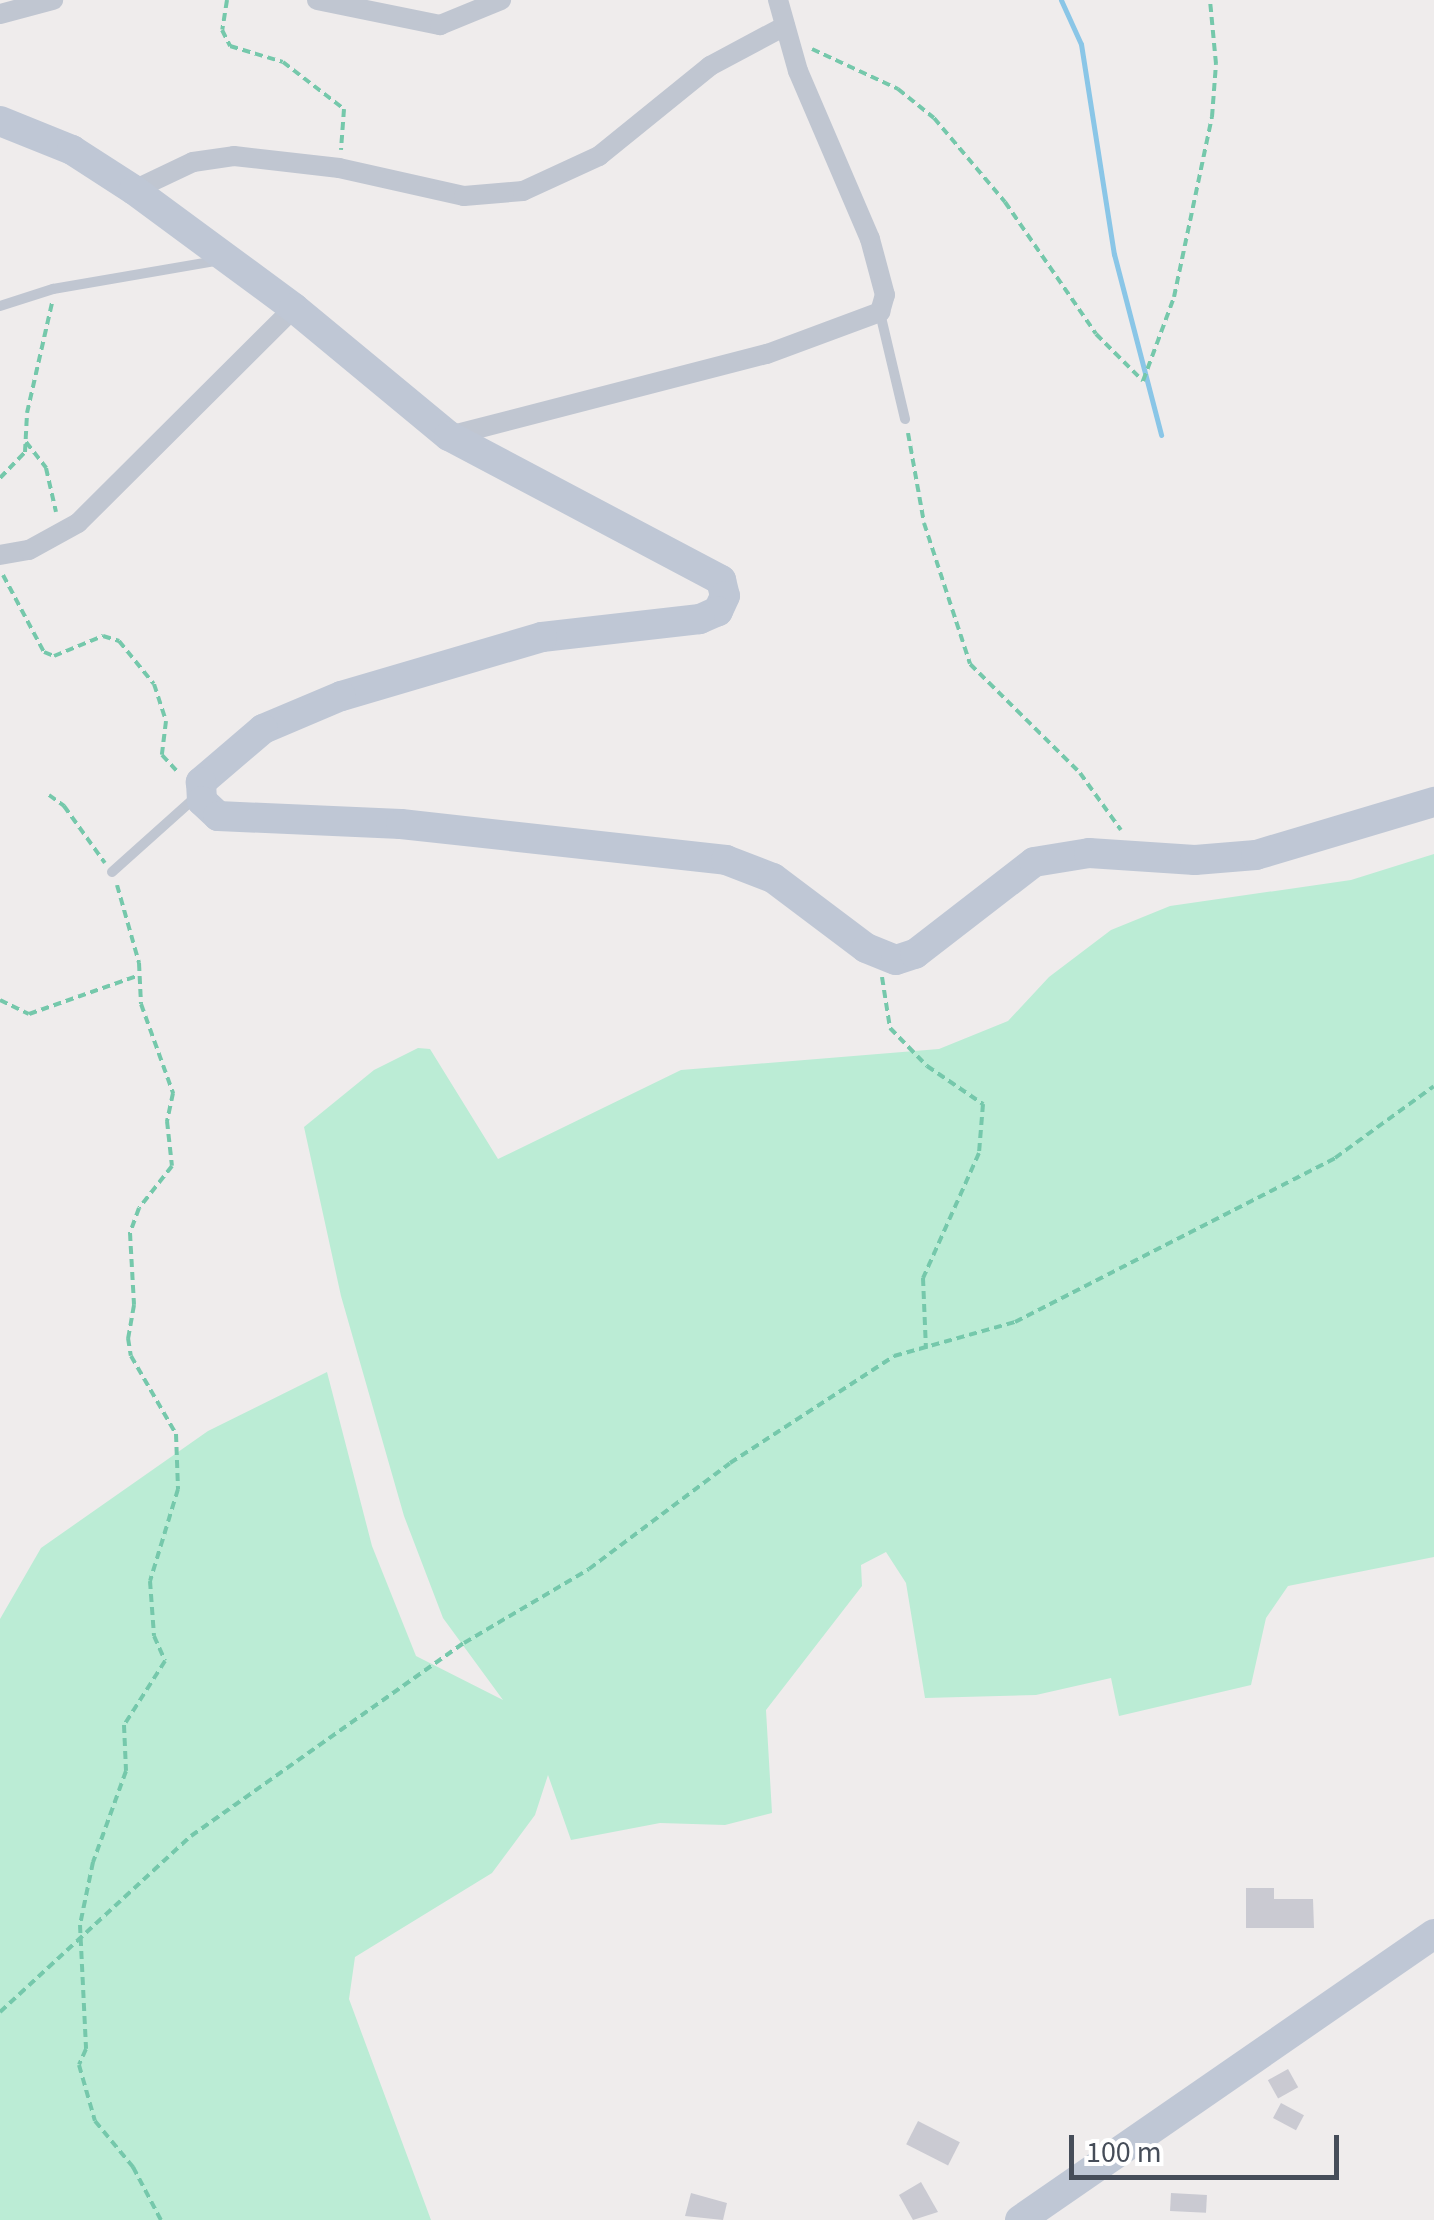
<!DOCTYPE html>
<html>
<head>
<meta charset="utf-8">
<style>
	body { margin:0 }
	#map { position:relative; width:1434px; height:2220px; overflow:hidden; background:#efecec; font-family:"Source Sans 3",sans-serif }
	div>[style] { position:absolute }
	.green>* { inset:0; background:#bbecd5 }
	.stream>* { height:5px; margin:-2.5px; padding:0 2.5px; transform-origin:2.5px; border-radius:2.5px; background:#8ac6e7 }
	.building>* { inset:0; background:#cacad2; transform-origin:0 0 }
	.path>* { height:4px; margin-top:-2px; transform-origin:0; background:repeating-linear-gradient(90deg,#75c8ab 0 8px,transparent 0 13px) }
	.service>* { height:10px; margin:-5px; padding:0 5px; transform-origin:5px; border-radius:5px; background:#c0c6d1 }
	.minor>* { height:20px; margin:-10px; padding:0 10px; transform-origin:10px; border-radius:10px; background:#c0c6d1 }
	.secondary>* { height:30px; margin:-15px; padding:0 15px; transform-origin:15px; border-radius:15px; background:#bfc7d5 }
	span { translate:-50% -50%; white-space:nowrap; text-align:center; line-height:1.15; -webkit-text-stroke:10px #fff; paint-order:stroke }
	.scale { position:absolute; left:1069px; top:2135px; width:270px; height:45px; box-sizing:border-box; border:5px solid #464d59; border-top:0; padding-left:12px; font-size:30px; line-height:35px; white-space:nowrap; color:#464d59; -webkit-text-stroke:8px #fff; paint-order:stroke }
</style>
</head>
<body>
<div id="map">
	<div class="green">
		<div style="clip-path:polygon(1434px 854px,1434px 1557px,1288px 1586px,1266px 1618px,1251px 1685px,1119px 1716px,1111px 1678px,1036px 1695px,925px 1698px,906px 1583px,886px 1552px,861px 1565px,862px 1586px,766px 1710px,772px 1813px,725px 1825px,660px 1823px,571px 1840px,548px 1775px,535px 1815px,492px 1873px,355px 1957px,349px 1999px,431px 2220px,0 2220px,0 1619px,41px 1548px,208px 1431px,327px 1372px,372px 1546px,416px 1656px,503px 1700px,443px 1618px,404px 1516px,341px 1296px,304px 1127px,374px 1070px,418px 1048px,430px 1049px,498px 1159px,681px 1070px,939px 1049px,1008px 1021px,1049px 977px,1111px 930px,1170px 906px,1351px 880px)"></div>
	</div>
	<div class="stream">
		<div style="left:1061px;top:0;width:48px;rotate:65.6deg"></div>
		<div style="left:1081px;top:44px;width:213px;rotate:81.1deg"></div>
		<div style="left:1114px;top:254px;width:187px;rotate:75.4deg"></div>
	</div>
	<div class="building">
		<div style="clip-path:polygon(1246px 1888px,1274px 1888px,1274px 1899px,1313px 1899px,1314px 1928px,1246px 1928px)"></div>
		<div style="left:1288px;top:2069px;width:21px;height:23px;rotate:61deg"></div>
		<div style="left:1281px;top:2103px;width:26px;height:17px;rotate:28deg"></div>
		<div style="left:918px;top:2121px;width:47px;height:26px;rotate:27deg"></div>
		<div style="clip-path:polygon(921px 2182px,938px 2212px,913px 2220px,899px 2195px)"></div>
		<div style="clip-path:polygon(691px 2193px,727px 2203px,723px 2220px,685px 2216px)"></div>
		<div style="left:1171px;top:2193px;width:36px;height:18px;rotate:3deg"></div>
	</div>
	<div class="path">
		<div style="left:227px;top:0;width:30px;rotate:99deg"></div>
		<div style="left:222px;top:30px;width:18px;rotate:63deg"></div>
		<div style="left:230px;top:46px;width:55px;rotate:16.8deg"></div>
		<div style="left:283px;top:62px;width:77px;rotate:37.6deg"></div>
		<div style="left:344px;top:109px;width:41px;rotate:94.2deg"></div>
		<div style="left:812px;top:49px;width:95px;rotate:24.9deg"></div>
		<div style="left:898px;top:89px;width:46px;rotate:38.9deg"></div>
		<div style="left:934px;top:118px;width:110px;rotate:49.8deg"></div>
		<div style="left:1005px;top:202px;width:160px;rotate:55.4deg"></div>
		<div style="left:1096px;top:334px;width:66px;rotate:45deg"></div>
		<div style="left:1143px;top:381px;width:90px;rotate:-69.7deg"></div>
		<div style="left:1174px;top:297px;width:184px;rotate:-78.1deg"></div>
		<div style="left:1212px;top:117px;width:53px;rotate:-85.7deg"></div>
		<div style="left:1216px;top:64px;width:64px;rotate:-95.4deg"></div>
		<div style="left:908px;top:433px;width:91px;rotate:79.9deg"></div>
		<div style="left:924px;top:523px;width:148px;rotate:71.9deg"></div>
		<div style="left:970px;top:664px;width:155px;rotate:44.7deg"></div>
		<div style="left:1080px;top:773px;width:70px;rotate:54.3deg"></div>
		<div style="left:26px;top:442px;width:33px;rotate:52deg"></div>
		<div style="left:46px;top:468px;width:45px;rotate:77.2deg"></div>
		<div style="left:0;top:478px;width:36px;rotate:-46deg"></div>
		<div style="left:25px;top:452px;width:39px;rotate:-87deg"></div>
		<div style="left:27px;top:413px;width:113px;rotate:-77.2deg"></div>
		<div style="left:3px;top:575px;width:87px;rotate:62deg"></div>
		<div style="left:44px;top:652px;width:11px;rotate:22deg"></div>
		<div style="left:54px;top:656px;width:53px;rotate:-22.2deg"></div>
		<div style="left:103px;top:636px;width:17px;rotate:17deg"></div>
		<div style="left:119px;top:641px;width:55px;rotate:50.9deg"></div>
		<div style="left:154px;top:684px;width:39px;rotate:72deg"></div>
		<div style="left:166px;top:721px;width:34px;rotate:97deg"></div>
		<div style="left:162px;top:755px;width:25px;rotate:47deg"></div>
		<div style="left:49px;top:795px;width:19px;rotate:36deg"></div>
		<div style="left:64px;top:806px;width:70px;rotate:54.3deg"></div>
		<div style="left:117px;top:885px;width:81px;rotate:74.2deg"></div>
		<div style="left:139px;top:963px;width:41px;rotate:87.2deg"></div>
		<div style="left:141px;top:1004px;width:95px;rotate:70.2deg"></div>
		<div style="left:173px;top:1093px;width:29px;rotate:102deg"></div>
		<div style="left:167px;top:1121px;width:45px;rotate:83.7deg"></div>
		<div style="left:172px;top:1166px;width:53px;rotate:128.2deg"></div>
		<div style="left:139px;top:1208px;width:27px;rotate:110deg"></div>
		<div style="left:130px;top:1233px;width:72px;rotate:86.8deg"></div>
		<div style="left:134px;top:1305px;width:34px;rotate:100deg"></div>
		<div style="left:128px;top:1338px;width:18px;rotate:81deg"></div>
		<div style="left:131px;top:1356px;width:90px;rotate:60deg"></div>
		<div style="left:176px;top:1434px;width:55px;rotate:87.9deg"></div>
		<div style="left:178px;top:1489px;width:96px;rotate:106.9deg"></div>
		<div style="left:150px;top:1581px;width:55px;rotate:85.8deg"></div>
		<div style="left:154px;top:1636px;width:27px;rotate:66deg"></div>
		<div style="left:165px;top:1661px;width:76px;rotate:122.6deg"></div>
		<div style="left:124px;top:1725px;width:46px;rotate:87.5deg"></div>
		<div style="left:126px;top:1771px;width:97px;rotate:109.9deg"></div>
		<div style="left:93px;top:1862px;width:64px;rotate:101.7deg"></div>
		<div style="left:80px;top:1925px;width:124px;rotate:87.2deg"></div>
		<div style="left:86px;top:2049px;width:17px;rotate:114deg"></div>
		<div style="left:79px;top:2065px;width:58px;rotate:74.1deg"></div>
		<div style="left:95px;top:2121px;width:60px;rotate:50.4deg"></div>
		<div style="left:133px;top:2167px;width:60px;rotate:62.2deg"></div>
		<div style="left:882px;top:977px;width:52px;rotate:81.1deg"></div>
		<div style="left:890px;top:1028px;width:53px;rotate:45.8deg"></div>
		<div style="left:927px;top:1066px;width:68px;rotate:34.2deg"></div>
		<div style="left:983px;top:1104px;width:49px;rotate:94.7deg"></div>
		<div style="left:979px;top:1153px;width:137px;rotate:114.1deg"></div>
		<div style="left:923px;top:1278px;width:71px;rotate:87.6deg"></div>
		<div style="left:0;top:1000px;width:32px;rotate:26deg"></div>
		<div style="left:29px;top:1014px;width:114px;rotate:-19.4deg"></div>
		<div style="left:0;top:2012px;width:260px;rotate:-42.7deg"></div>
		<div style="left:191px;top:1836px;width:334px;rotate:-35.3deg"></div>
		<div style="left:464px;top:1643px;width:145px;rotate:-30.6deg"></div>
		<div style="left:589px;top:1569px;width:176px;rotate:-36.9deg"></div>
		<div style="left:730px;top:1463px;width:196px;rotate:-33.1deg"></div>
		<div style="left:894px;top:1356px;width:126px;rotate:-15.7deg"></div>
		<div style="left:1015px;top:1322px;width:360px;rotate:-27.1deg"></div>
		<div style="left:1335px;top:1158px;width:122px;rotate:-36deg"></div>
	</div>
	<div class="service">
		<div style="left:0;top:306px;width:56px;rotate:-17.8deg"></div>
		<div style="left:53px;top:289px;width:170px;rotate:-9.8deg"></div>
		<div style="left:880px;top:313px;width:109px;rotate:76.7deg"></div>
		<div style="left:112px;top:872px;width:115px;rotate:-41.8deg"></div>
	</div>
	<div class="minor">
		<div style="left:317px;top:0;width:126px;rotate:11.5deg"></div>
		<div style="left:440px;top:25px;width:66px;rotate:-22.3deg"></div>
		<div style="left:0;top:14px;width:55px;rotate:-14.8deg"></div>
		<div style="left:134px;top:190px;width:65px;rotate:-25.4deg"></div>
		<div style="left:193px;top:162px;width:41px;rotate:-8.3deg"></div>
		<div style="left:234px;top:156px;width:106px;rotate:6.5deg"></div>
		<div style="left:339px;top:168px;width:128px;rotate:12.6deg"></div>
		<div style="left:464px;top:196px;width:59px;rotate:-4.8deg"></div>
		<div style="left:523px;top:191px;width:84px;rotate:-24.7deg"></div>
		<div style="left:599px;top:156px;width:143px;rotate:-39deg"></div>
		<div style="left:710px;top:66px;width:85px;rotate:-28.1deg"></div>
		<div style="left:449px;top:436px;width:328px;rotate:-14.5deg"></div>
		<div style="left:767px;top:354px;width:121px;rotate:-20.4deg"></div>
		<div style="left:880px;top:312px;width:18px;rotate:-74deg"></div>
		<div style="left:885px;top:295px;width:58px;rotate:-105deg"></div>
		<div style="left:870px;top:239px;width:183px;rotate:-113.2deg"></div>
		<div style="left:798px;top:71px;width:74px;rotate:-105.7deg"></div>
		<div style="left:0;top:555px;width:29px;rotate:-10deg"></div>
		<div style="left:29px;top:550px;width:56px;rotate:-28.9deg"></div>
		<div style="left:78px;top:523px;width:305px;rotate:-44.9deg"></div>
	</div>
	<div class="secondary">
		<div style="left:0;top:121px;width:78px;rotate:21.9deg"></div>
		<div style="left:72px;top:150px;width:74px;rotate:32.8deg"></div>
		<div style="left:134px;top:190px;width:199px;rotate:36.4deg"></div>
		<div style="left:294px;top:308px;width:201px;rotate:39.6deg"></div>
		<div style="left:449px;top:436px;width:308px;rotate:27.9deg"></div>
		<div style="left:721px;top:580px;width:16px;rotate:76deg"></div>
		<div style="left:725px;top:596px;width:17px;rotate:115deg"></div>
		<div style="left:718px;top:611px;width:20px;rotate:156deg"></div>
		<div style="left:700px;top:619px;width:159px;rotate:173.5deg"></div>
		<div style="left:542px;top:637px;width:209px;rotate:163.6deg"></div>
		<div style="left:341px;top:696px;width:85px;rotate:157.1deg"></div>
		<div style="left:263px;top:729px;width:82px;rotate:139.5deg"></div>
		<div style="left:201px;top:782px;width:19px;rotate:87deg"></div>
		<div style="left:202px;top:801px;width:22px;rotate:43deg"></div>
		<div style="left:218px;top:816px;width:183px;rotate:2.5deg"></div>
		<div style="left:401px;top:824px;width:327px;rotate:6.3deg"></div>
		<div style="left:726px;top:860px;width:50px;rotate:21deg"></div>
		<div style="left:773px;top:878px;width:116px;rotate:37deg"></div>
		<div style="left:866px;top:948px;width:32px;rotate:22deg"></div>
		<div style="left:896px;top:960px;width:20px;rotate:-18deg"></div>
		<div style="left:915px;top:954px;width:150px;rotate:-37.7deg"></div>
		<div style="left:1034px;top:862px;width:56px;rotate:-9.3deg"></div>
		<div style="left:1089px;top:853px;width:106px;rotate:3.8deg"></div>
		<div style="left:1195px;top:860px;width:61px;rotate:-4.7deg"></div>
		<div style="left:1256px;top:855px;width:186px;rotate:-16.6deg"></div>
		<div style="left:1020px;top:2220px;width:503px;rotate:-34.64deg"></div>
	</div>
	<div class="scale">100 m</div>
</div>
</body>
</html>
